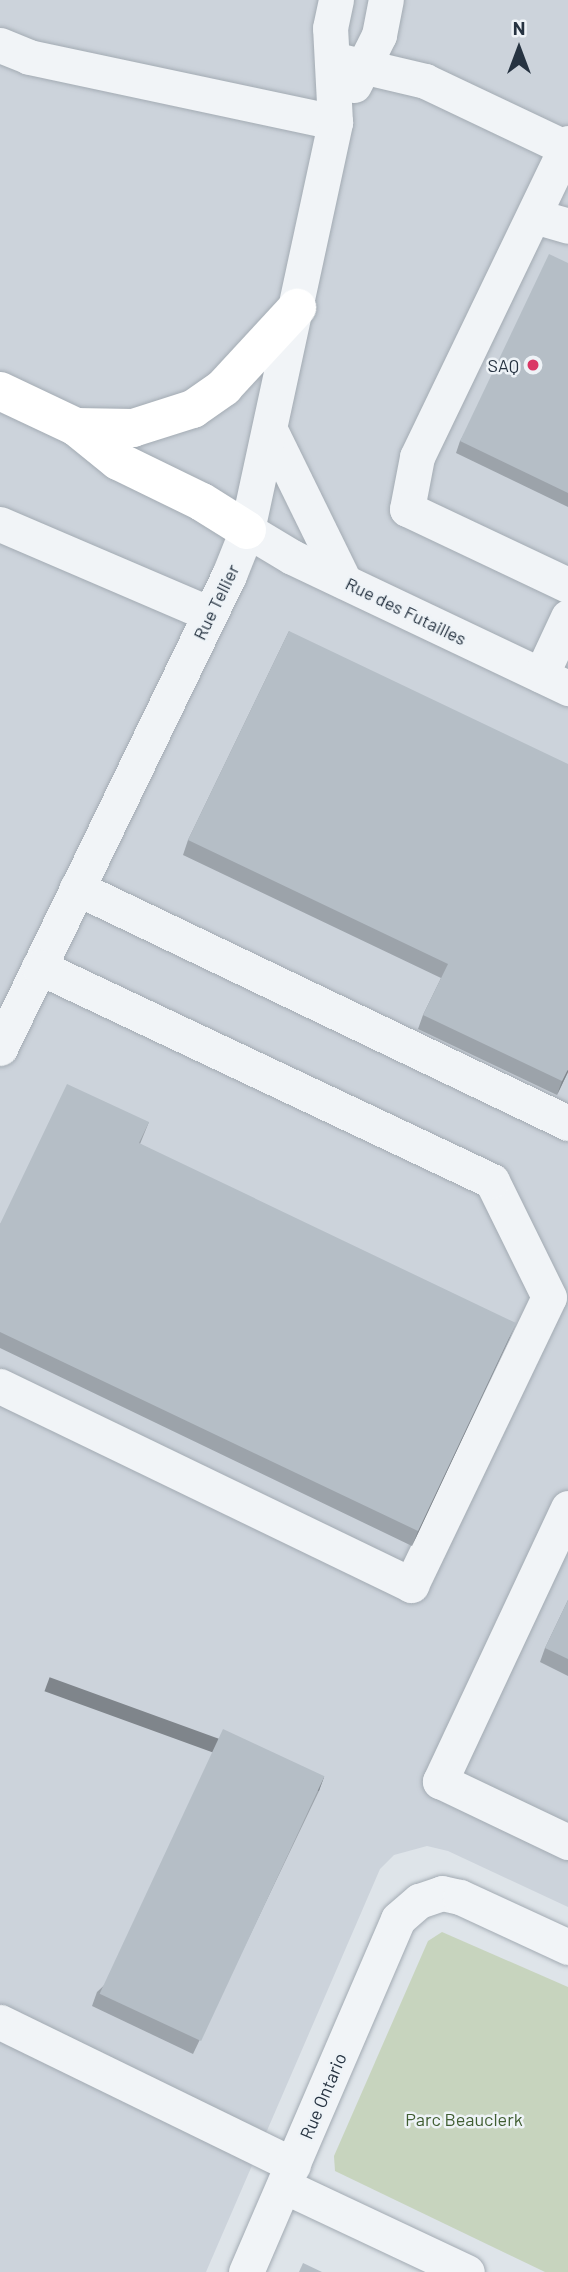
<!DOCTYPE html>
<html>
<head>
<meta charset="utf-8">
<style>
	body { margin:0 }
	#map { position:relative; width:568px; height:2272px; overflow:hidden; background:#dee4e9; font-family:Barlow,sans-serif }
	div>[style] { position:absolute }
	.built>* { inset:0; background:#ccd3db }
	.green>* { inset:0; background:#c7d4be }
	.roads { filter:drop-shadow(0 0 2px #a3abb3) drop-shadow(0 0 2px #a3abb3) }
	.minor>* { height:35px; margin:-17.5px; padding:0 17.5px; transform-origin:17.5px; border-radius:17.5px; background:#f1f4f7 }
	.highway>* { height:38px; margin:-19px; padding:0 19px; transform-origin:19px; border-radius:19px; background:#fff }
	.wall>* { inset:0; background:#9ca3aa }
	.shaded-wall>* { inset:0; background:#7f858b; transform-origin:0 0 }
	.building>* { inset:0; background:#b5bec6; transform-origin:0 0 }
	.dots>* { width:19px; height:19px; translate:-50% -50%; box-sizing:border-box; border:4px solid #eef3f7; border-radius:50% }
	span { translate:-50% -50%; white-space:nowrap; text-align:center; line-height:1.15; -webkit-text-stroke:5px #eef3f7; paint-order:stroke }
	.poi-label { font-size:18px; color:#263341 }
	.right { translate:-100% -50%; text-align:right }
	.street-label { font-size:18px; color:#263341 }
	.park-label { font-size:18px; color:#405e32 }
	.north { position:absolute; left:484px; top:14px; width:70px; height:70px; -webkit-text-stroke:5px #eef3f7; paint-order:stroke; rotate:0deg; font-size:19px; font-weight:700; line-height:28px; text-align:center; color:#263341 }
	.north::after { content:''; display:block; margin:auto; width:24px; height:32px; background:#263341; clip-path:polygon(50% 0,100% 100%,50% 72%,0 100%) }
</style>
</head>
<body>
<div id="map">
	<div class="built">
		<div style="clip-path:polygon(0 0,568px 0,568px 1907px,448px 1851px,427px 1846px,394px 1855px,380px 1869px,206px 2272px,0 2272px)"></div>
	</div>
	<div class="green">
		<div style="clip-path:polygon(442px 1932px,568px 1987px,568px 2272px,545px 2272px,335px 2171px,334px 2156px,428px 1941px)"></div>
	</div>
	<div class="roads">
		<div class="minor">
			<div style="left:0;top:45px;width:31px;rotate:22deg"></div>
			<div style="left:29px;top:57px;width:313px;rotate:12deg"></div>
			<div style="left:332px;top:59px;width:96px;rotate:13.3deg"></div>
			<div style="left:425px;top:81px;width:156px;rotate:25.4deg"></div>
			<div style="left:354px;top:85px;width:56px;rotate:-63.4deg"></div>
			<div style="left:379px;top:35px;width:36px;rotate:-79deg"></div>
			<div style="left:568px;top:143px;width:348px;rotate:115.7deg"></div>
			<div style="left:417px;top:457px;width:53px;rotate:100.9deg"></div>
			<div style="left:407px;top:509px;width:178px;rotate:25.3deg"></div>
			<div style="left:534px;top:216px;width:35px;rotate:16deg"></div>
			<div style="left:271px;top:432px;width:166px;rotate:63.9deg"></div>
			<div style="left:0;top:524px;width:228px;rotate:23.2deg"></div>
			<div style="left:247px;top:530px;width:52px;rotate:31deg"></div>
			<div style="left:292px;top:557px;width:306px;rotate:25.4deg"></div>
			<div style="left:541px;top:675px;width:64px;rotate:-65deg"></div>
			<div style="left:77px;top:888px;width:544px;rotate:25.58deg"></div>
			<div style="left:0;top:1048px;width:526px;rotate:-64.17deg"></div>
			<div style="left:229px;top:575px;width:48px;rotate:-68.2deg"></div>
			<div style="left:247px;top:530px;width:417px;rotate:-77.8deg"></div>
			<div style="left:335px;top:122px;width:94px;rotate:-93deg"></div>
			<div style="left:330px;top:28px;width:29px;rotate:-78deg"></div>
			<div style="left:0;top:1386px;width:457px;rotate:25.8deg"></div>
			<div style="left:411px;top:1585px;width:319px;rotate:-64.4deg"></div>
			<div style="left:549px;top:1297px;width:129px;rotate:-116.2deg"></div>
			<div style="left:492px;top:1181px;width:501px;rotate:-154.71deg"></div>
			<div style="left:568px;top:1508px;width:302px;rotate:115.1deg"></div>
			<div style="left:440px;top:1781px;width:142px;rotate:25.5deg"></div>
			<div style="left:0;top:2022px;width:326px;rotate:26deg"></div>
			<div style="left:284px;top:2186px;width:202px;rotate:25.2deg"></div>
			<div style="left:246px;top:2272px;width:384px;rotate:-66.7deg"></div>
			<div style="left:398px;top:1919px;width:28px;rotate:-41deg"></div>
			<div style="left:419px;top:1901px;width:24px;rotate:-19deg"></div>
			<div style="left:442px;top:1893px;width:18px;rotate:13deg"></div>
			<div style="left:460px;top:1897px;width:119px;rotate:24.8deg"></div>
		</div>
		<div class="highway">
			<div style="left:0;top:391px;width:84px;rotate:25.3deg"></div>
			<div style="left:76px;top:427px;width:54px;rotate:39deg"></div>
			<div style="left:118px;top:461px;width:93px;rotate:26deg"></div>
			<div style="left:202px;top:502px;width:53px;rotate:31.9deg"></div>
			<div style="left:76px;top:427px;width:57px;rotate:1deg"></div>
			<div style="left:133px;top:428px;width:63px;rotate:-17.6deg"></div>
			<div style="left:193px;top:409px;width:38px;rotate:-35deg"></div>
			<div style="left:224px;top:387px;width:108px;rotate:-47.3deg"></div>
		</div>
	</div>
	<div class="wall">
		<div style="clip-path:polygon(568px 263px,568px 507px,456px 453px,460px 441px)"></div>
		<div style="clip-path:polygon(289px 631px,568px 1072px,557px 1095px,418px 1029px,423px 1015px,441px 978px,183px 855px,188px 840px)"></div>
		<div style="clip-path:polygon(149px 1122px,140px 1144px,510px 1337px,412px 1546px,0 1348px,0 1224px)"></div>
		<div style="clip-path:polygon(568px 1600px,568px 1676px,540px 1662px,545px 1648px)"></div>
		<div style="clip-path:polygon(324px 1777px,319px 1791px,193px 2054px,92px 2006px,97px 1992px)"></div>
	</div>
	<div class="shaded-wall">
		<div style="clip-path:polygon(568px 1069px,568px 1072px,557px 1095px,562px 1081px)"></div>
		<div style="clip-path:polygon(516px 1323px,510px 1337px,412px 1546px,418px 1531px)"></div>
		<div style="left:324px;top:1777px;width:15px;height:292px;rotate:110deg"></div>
	</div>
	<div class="building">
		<div style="clip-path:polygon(549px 254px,568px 263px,568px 493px,460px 441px)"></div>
		<div style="clip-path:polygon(289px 631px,568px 764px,568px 1069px,562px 1081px,423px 1015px,448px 964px,188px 840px)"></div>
		<div style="clip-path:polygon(67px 1084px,149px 1122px,139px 1143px,516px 1323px,418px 1531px,0 1332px,0 1224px)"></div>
		<div style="clip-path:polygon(568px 1600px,568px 1659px,545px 1648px)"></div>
		<div style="left:223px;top:1729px;width:112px;height:292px;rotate:25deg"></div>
		<div style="clip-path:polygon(303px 2263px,322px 2272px,299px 2272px)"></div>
	</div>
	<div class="dots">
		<div style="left:533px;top:365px;background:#da3765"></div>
	</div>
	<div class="poi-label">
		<span class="right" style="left:519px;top:365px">SAQ</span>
	</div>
	<div class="street-label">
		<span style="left:216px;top:602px;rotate:-64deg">Rue Tellier</span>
		<span style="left:406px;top:611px;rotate:26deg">Rue des Futailles</span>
		<span style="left:323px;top:2096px;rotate:-67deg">Rue Ontario</span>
	</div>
	<div class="park-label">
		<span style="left:464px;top:2119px">Parc Beauclerk</span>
	</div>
	<div class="north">N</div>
</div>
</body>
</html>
